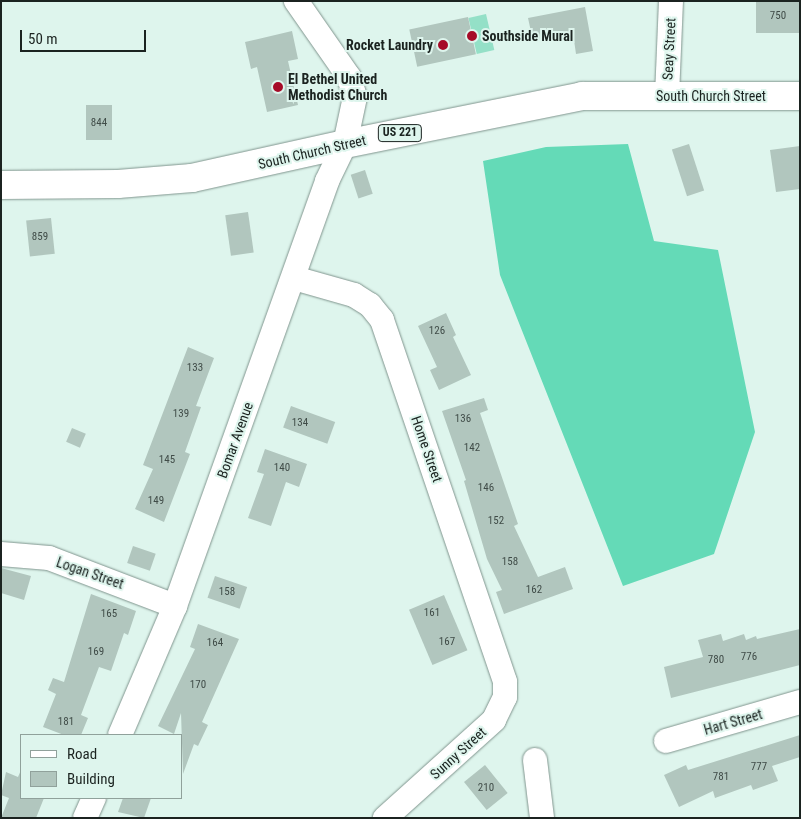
<!DOCTYPE html>
<html>
<head>
<meta charset="utf-8">
<style>
	body { margin:0 }
	#map { position:relative; width:801px; height:819px; overflow:hidden; background:#def5ed; font-family:"Roboto Condensed",sans-serif }
	div>[style] { position:absolute }
	.green>* { inset:0; background:#94e0c7; transform-origin:0 0 }
	.forest>* { inset:0; background:#64dab7 }
	.building>* { inset:0; background:#b1c6be; transform-origin:0 0 }
	.roads { filter:drop-shadow(0 0 1px #80958e) drop-shadow(0 0 1px #80958e) }
	.minor>* { height:24px; margin:-12px; padding:0 12px; transform-origin:12px; border-radius:12px; background:#fff }
	.major>* { height:28px; margin:-14px; padding:0 14px; transform-origin:14px; border-radius:14px; background:#fff }
	.dots>* { width:14px; height:14px; translate:-50% -50%; box-sizing:border-box; border:2px solid #def5ed; border-radius:50% }
	span { translate:-50% -50%; white-space:nowrap; text-align:center; line-height:1.15; -webkit-text-stroke:4px #def5ed; paint-order:stroke }
	.number-label { font-size:11px; color:#404c48 }
	.number-label span { -webkit-text-stroke-width:0 }
	.shield-label span { padding:1px 4px; background:#def5ed; border:1px solid; border-radius:4px; -webkit-text-stroke-width:0 }
	.shield-label { font-size:12px; color:#1b2320; font-weight:700 }
	.poi-label { font-size:14px; color:#1b2320; font-weight:700 }
	.left { translate:0 -50%; text-align:left }
	.right { translate:-100% -50%; text-align:right }
	.street-label { font-size:14px; color:#1b2320 }
	.frame { position:absolute; inset:0; border:2px solid #1b2320; pointer-events:none }
	.legend { position:absolute; left:20px; top:734px; width:162px; height:65px; box-sizing:border-box; background:#def5ed; border:1px solid #90a19b; margin:0; padding:6px 9px; list-style:none; font-size:15px; color:#1b2320 }
	.legend li { display:flex; align-items:center; gap:10px; height:25px }
	.legend b { width:25px; border:1px solid #90a19b }
	.scale { position:absolute; left:20px; top:30px; width:126px; height:22px; box-sizing:border-box; border:2px solid #1b2320; border-top:0; padding-left:6px; font-size:15px; line-height:18px; white-space:nowrap; color:#1b2320; -webkit-text-stroke:4px #def5ed; paint-order:stroke }
</style>
</head>
<body>
<div id="map">
	<div class="green">
		<div style="left:486px;top:14px;width:37px;height:18px;rotate:77deg"></div>
	</div>
	<div class="forest">
		<div style="clip-path:polygon(628px 144px,654px 241px,718px 250px,755px 432px,714px 554px,623px 586px,500px 275px,483px 161px,546px 147px)"></div>
	</div>
	<div class="building">
		<div style="left:756px;top:1px;width:44px;height:32px"></div>
		<div style="clip-path:polygon(585px 7px,593px 51px,576px 54px,573px 33px,533px 41px,528px 18px)"></div>
		<div style="left:468px;top:17px;width:38px;height:60px;rotate:78deg"></div>
		<div style="clip-path:polygon(292px 31px,298px 59px,288px 61px,298px 105px,267px 112px,257px 67px,251px 69px,245px 42px)"></div>
		<div style="left:86px;top:105px;width:26px;height:35px"></div>
		<div style="left:689px;top:144px;width:49px;height:18px;rotate:72deg"></div>
		<div style="clip-path:polygon(800px 146px,800px 189px,776px 192px,770px 150px)"></div>
		<div style="left:365px;top:170px;width:25px;height:15px;rotate:72deg"></div>
		<div style="left:248px;top:212px;width:41px;height:23px;rotate:82deg"></div>
		<div style="left:51px;top:218px;width:36px;height:25px;rotate:84deg"></div>
		<div style="clip-path:polygon(446px 313px,456px 335px,453px 337px,471px 375px,439px 390px,430px 370px,437px 367px,418px 326px)"></div>
		<div style="clip-path:polygon(188px 347px,214px 358px,196px 406px,201px 407px,185px 452px,190px 454px,164px 522px,135px 509px,153px 469px,143px 465px)"></div>
		<div style="clip-path:polygon(484px 398px,488px 410px,480px 413px,518px 524px,514px 526px,538px 577px,565px 567px,573px 589px,504px 614px,496px 592px,502px 590px,487px 559px,464px 481px,466px 480px,442px 411px)"></div>
		<div style="left:291px;top:406px;width:47px;height:23px;rotate:20deg"></div>
		<div style="left:72px;top:428px;width:15px;height:15px;rotate:23deg"></div>
		<div style="clip-path:polygon(265px 449px,307px 464px,299px 487px,286px 482px,271px 526px,248px 518px,264px 474px,257px 472px)"></div>
		<div style="left:133px;top:546px;width:24px;height:18px;rotate:19deg"></div>
		<div style="clip-path:polygon(1px 568px,31px 576px,24px 600px,1px 593px)"></div>
		<div style="left:215px;top:576px;width:34px;height:23px;rotate:19deg"></div>
		<div style="clip-path:polygon(91px 594px,136px 611px,128px 635px,124px 633px,111px 671px,99px 667px,81px 715px,88px 718px,81px 735px,64px 735px,43px 727px,56px 694px,48px 690px,53px 678px,64px 682px)"></div>
		<div style="left:444px;top:595px;width:60px;height:38px;rotate:67deg"></div>
		<div style="clip-path:polygon(198px 624px,239px 639px,202px 722px,208px 725px,198px 746px,194px 744px,183px 774px,181px 713px,174px 734px,158px 726px,195px 649px,190px 647px)"></div>
		<div style="clip-path:polygon(800px 629px,800px 665px,671px 698px,664px 667px,703px 657px,698px 640px,721px 634px,723px 641px,744px 634px,746px 640px,756px 636px,757px 639px)"></div>
		<div style="clip-path:polygon(800px 735px,800px 757px,772px 766px,778px 781px,753px 790px,751px 785px,715px 798px,713px 791px,679px 807px,664px 775px,686px 765px,688px 770px)"></div>
		<div style="left:485px;top:765px;width:36px;height:27px;rotate:51deg"></div>
		<div style="clip-path:polygon(21px 770px,21px 798px,44px 798px,36px 818px,1px 818px,9px 798px,1px 795px,6px 772px,18px 777px)"></div>
		<div style="clip-path:polygon(123px 798px,151px 798px,144px 818px,118px 812px)"></div>
	</div>
	<div class="roads">
		<div class="minor">
			<div style="left:667px;top:96px;width:95px;rotate:-87.6deg"></div>
			<div style="left:294px;top:278px;width:62px;rotate:15.8deg"></div>
			<div style="left:354px;top:295px;width:19px;rotate:32deg"></div>
			<div style="left:370px;top:305px;width:19px;rotate:51deg"></div>
			<div style="left:382px;top:320px;width:382px;rotate:71.2deg"></div>
			<div style="left:505px;top:682px;width:15px;rotate:90deg"></div>
			<div style="left:505px;top:697px;width:25px;rotate:116deg"></div>
			<div style="left:494px;top:720px;width:147px;rotate:138deg"></div>
			<div style="left:1px;top:554px;width:48px;rotate:4.8deg"></div>
			<div style="left:49px;top:558px;width:135px;rotate:20.9deg"></div>
			<div style="left:120px;top:735px;width:140px;rotate:-66.9deg"></div>
			<div style="left:175px;top:606px;width:451px;rotate:-70.3deg"></div>
			<div style="left:327px;top:181px;width:41px;rotate:-64.1deg"></div>
			<div style="left:345px;top:144px;width:48px;rotate:-78deg"></div>
			<div style="left:355px;top:97px;width:21px;rotate:-107deg"></div>
			<div style="left:349px;top:77px;width:93px;rotate:-124.9deg"></div>
			<div style="left:666px;top:741px;width:140px;rotate:-16.2deg"></div>
			<div style="left:535px;top:760px;width:58px;rotate:83.1deg"></div>
			<div style="left:85px;top:818px;width:22px;rotate:-66deg"></div>
		</div>
		<div class="major">
			<div style="left:1px;top:185px;width:117px;rotate:-0.5deg"></div>
			<div style="left:118px;top:184px;width:74px;rotate:-4.6deg"></div>
			<div style="left:192px;top:178px;width:157px;rotate:-12.5deg"></div>
			<div style="left:345px;top:144px;width:242px;rotate:-11.4deg"></div>
			<div style="left:582px;top:96px;width:218px"></div>
		</div>
	</div>
	<div class="dots">
		<div style="left:472px;top:36px;background:#a60b28"></div>
		<div style="left:443px;top:45px;background:#a60b28"></div>
		<div style="left:278px;top:87px;background:#a60b28"></div>
	</div>
	<div class="number-label">
		<span style="left:778px;top:16px">750</span>
		<span style="left:99px;top:123px">844</span>
		<span style="left:40px;top:237px">859</span>
		<span style="left:437px;top:331px">126</span>
		<span style="left:195px;top:368px">133</span>
		<span style="left:181px;top:414px">139</span>
		<span style="left:463px;top:419px">136</span>
		<span style="left:300px;top:423px">134</span>
		<span style="left:472px;top:448px">142</span>
		<span style="left:167px;top:460px">145</span>
		<span style="left:282px;top:468px">140</span>
		<span style="left:486px;top:488px">146</span>
		<span style="left:156px;top:501px">149</span>
		<span style="left:496px;top:521px">152</span>
		<span style="left:510px;top:562px">158</span>
		<span style="left:534px;top:590px">162</span>
		<span style="left:227px;top:592px">158</span>
		<span style="left:432px;top:613px">161</span>
		<span style="left:109px;top:614px">165</span>
		<span style="left:447px;top:642px">167</span>
		<span style="left:215px;top:643px">164</span>
		<span style="left:96px;top:652px">169</span>
		<span style="left:749px;top:657px">776</span>
		<span style="left:716px;top:660px">780</span>
		<span style="left:198px;top:685px">170</span>
		<span style="left:66px;top:722px">181</span>
		<span style="left:759px;top:767px">777</span>
		<span style="left:721px;top:777px">781</span>
		<span style="left:486px;top:788px">210</span>
	</div>
	<div class="shield-label">
		<span style="left:400px;top:133px">US 221</span>
	</div>
	<div class="poi-label">
		<span class="left" style="left:482px;top:36px">Southside Mural</span>
		<span class="right" style="left:433px;top:45px">Rocket Laundry</span>
		<span class="left" style="left:288px;top:87px">El Bethel United<br>Methodist Church</span>
	</div>
	<div class="street-label">
		<span style="left:669px;top:49px;rotate:-87deg">Seay Street</span>
		<span style="left:711px;top:96px">South Church Street</span>
		<span style="left:312px;top:152px;rotate:-13deg">South Church Street</span>
		<span style="left:235px;top:440px;rotate:-70deg">Bomar Avenue</span>
		<span style="left:427px;top:449px;rotate:71deg">Home Street</span>
		<span style="left:90px;top:573px;rotate:19deg">Logan Street</span>
		<span style="left:733px;top:722px;rotate:-16deg">Hart Street</span>
		<span style="left:458px;top:753px;rotate:-42deg">Sunny Street</span>
	</div>
	<div class="frame"></div>
	<ul class="legend">
	<li><b style="height:6px;background:#fff"></b>Road</li>
	<li><b style="height:14px;background:#b1c6be"></b>Building</li>
	</ul>
	<div class="scale">50 m</div>
</div>
</body>
</html>
